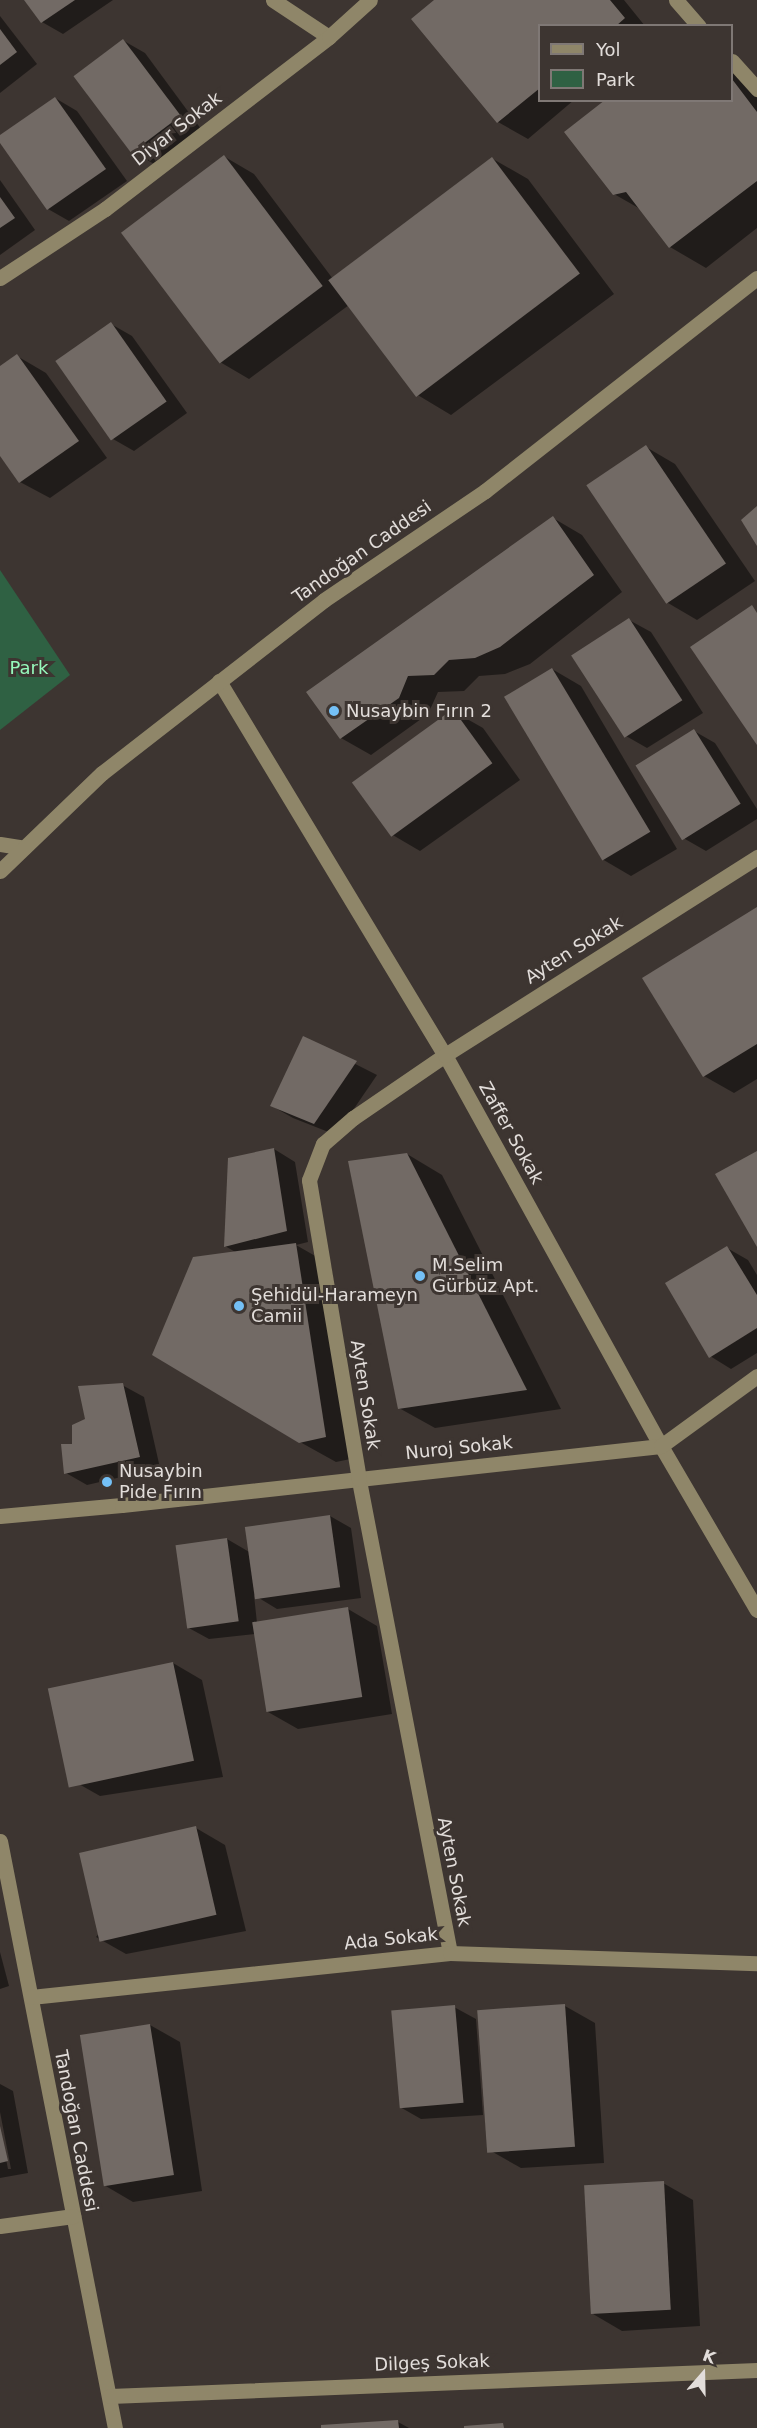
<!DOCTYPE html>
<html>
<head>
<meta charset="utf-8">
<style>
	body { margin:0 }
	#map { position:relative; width:757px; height:2428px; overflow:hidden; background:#3d3531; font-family:"DejaVu Sans",sans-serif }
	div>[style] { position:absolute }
	.green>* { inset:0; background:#2f6143 }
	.shadow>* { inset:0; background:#0007 }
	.building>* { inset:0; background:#726a65; transform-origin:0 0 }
	.minor>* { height:15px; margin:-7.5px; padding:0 7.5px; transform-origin:7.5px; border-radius:7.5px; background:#8f8669 }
	.dots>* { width:16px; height:16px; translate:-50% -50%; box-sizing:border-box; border:3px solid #3d3531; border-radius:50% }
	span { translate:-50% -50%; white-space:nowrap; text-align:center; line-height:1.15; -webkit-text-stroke:6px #3d3531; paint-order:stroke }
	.street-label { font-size:18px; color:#e2ddda }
	.park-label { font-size:18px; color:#96f9bc }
	.poi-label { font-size:18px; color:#e2ddda }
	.left { translate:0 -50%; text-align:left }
	.legend { position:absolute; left:538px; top:24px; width:195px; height:78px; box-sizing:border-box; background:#3d3531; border:2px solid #7f7875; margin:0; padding:8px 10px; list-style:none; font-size:18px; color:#e2ddda }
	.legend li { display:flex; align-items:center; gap:12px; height:30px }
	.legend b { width:30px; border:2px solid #7f7875 }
	.north { position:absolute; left:673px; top:2344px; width:60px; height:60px; -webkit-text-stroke:4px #3d3531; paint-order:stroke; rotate:20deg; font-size:16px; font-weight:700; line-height:24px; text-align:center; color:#e2ddda }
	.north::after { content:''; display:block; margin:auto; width:21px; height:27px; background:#e2ddda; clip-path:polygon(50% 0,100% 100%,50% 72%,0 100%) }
</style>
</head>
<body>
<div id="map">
	<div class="green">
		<div style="clip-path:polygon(0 570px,70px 675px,0 730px)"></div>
	</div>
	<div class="shadow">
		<div style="clip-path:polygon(26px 0,113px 0,63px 34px,42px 22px)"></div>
		<div style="clip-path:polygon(437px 0,624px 0,645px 26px,540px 26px,540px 100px,574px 100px,528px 139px,498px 122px,413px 20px)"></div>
		<div style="clip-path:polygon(0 16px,37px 64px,0 93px)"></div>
		<div style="clip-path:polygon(124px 41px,145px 53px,201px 129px,154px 164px,132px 151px,76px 76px)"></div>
		<div style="clip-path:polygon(732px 55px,757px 88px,757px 228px,706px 268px,670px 247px,642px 210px,614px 194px,732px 100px)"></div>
		<div style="clip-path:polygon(55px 98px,77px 111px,127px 181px,69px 221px,48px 209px,0 141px,0 137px)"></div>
		<div style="clip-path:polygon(225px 157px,254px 174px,333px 279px,493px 159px,528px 179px,614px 294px,451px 415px,416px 394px,349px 305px,249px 379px,220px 362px)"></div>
		<div style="clip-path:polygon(0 180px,35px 230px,0 255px)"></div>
		<div style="clip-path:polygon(111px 324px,132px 336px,187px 413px,134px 451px,113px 439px)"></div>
		<div style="clip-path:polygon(17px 356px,46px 373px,107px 458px,50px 498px,20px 482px,0 453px,0 368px)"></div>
		<div style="clip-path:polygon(646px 447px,675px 464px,755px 581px,697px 620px,668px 603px)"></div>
		<div style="clip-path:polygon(553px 518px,582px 535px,622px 592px,530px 664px,505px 674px,479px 676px,464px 691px,438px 692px,428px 714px,371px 755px,341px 738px,308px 692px)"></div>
		<div style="clip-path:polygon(629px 620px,651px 632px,703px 713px,647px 748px,626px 736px)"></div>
		<div style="clip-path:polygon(552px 669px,581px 686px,677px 849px,631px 876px,602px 859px)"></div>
		<div style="clip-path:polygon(453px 711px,483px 728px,520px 780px,420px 851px,391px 834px)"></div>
		<div style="clip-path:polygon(694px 731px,715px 743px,757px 809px,757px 819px,706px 851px,685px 839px)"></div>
		<div style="clip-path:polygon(757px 909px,757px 1079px,734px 1093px,704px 1076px)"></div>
		<div style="clip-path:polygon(304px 1038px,377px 1075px,336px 1135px,293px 1118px,272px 1106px)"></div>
		<div style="clip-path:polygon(274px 1149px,295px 1162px,308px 1242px,296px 1245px,331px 1265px,360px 1457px,336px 1462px,300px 1442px,237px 1253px,225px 1246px)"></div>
		<div style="clip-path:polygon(407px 1154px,442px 1175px,561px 1409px,435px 1428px,399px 1408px)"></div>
		<div style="clip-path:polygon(727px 1248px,748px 1260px,757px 1275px,757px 1353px,731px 1369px,710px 1356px)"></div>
		<div style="clip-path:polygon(122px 1385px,144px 1397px,160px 1468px,87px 1485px,66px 1473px,74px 1445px,87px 1420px)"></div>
		<div style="clip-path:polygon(330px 1516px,351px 1528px,361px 1598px,277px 1609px,254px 1595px,257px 1623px,348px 1609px,377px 1626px,392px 1714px,298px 1729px,268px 1712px,255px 1634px,209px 1639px,187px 1627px,227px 1539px,251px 1553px)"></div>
		<div style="clip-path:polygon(173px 1663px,202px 1680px,223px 1777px,100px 1796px,70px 1779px)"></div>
		<div style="clip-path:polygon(196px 1828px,225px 1845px,246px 1931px,126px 1954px,96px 1937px)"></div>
		<div style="clip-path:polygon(0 1952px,9px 1986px,0 1989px)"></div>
		<div style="clip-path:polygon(565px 2006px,595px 2023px,604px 2163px,521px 2168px,491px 2151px)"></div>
		<div style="clip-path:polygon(454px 2007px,476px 2019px,483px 2115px,421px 2119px,400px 2107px)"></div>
		<div style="clip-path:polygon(150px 2025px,180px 2042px,202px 2191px,133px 2202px,104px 2185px)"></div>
		<div style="clip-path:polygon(0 2084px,13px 2091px,28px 2173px,0 2178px,0 2128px,8px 2169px,11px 2169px,0 2112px)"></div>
		<div style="clip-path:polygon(663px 2183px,693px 2200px,700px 2326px,622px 2331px,593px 2314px)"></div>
		<div style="clip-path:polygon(398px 2422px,409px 2428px,323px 2428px)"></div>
	</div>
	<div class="building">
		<div style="clip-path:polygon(24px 0,75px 0,41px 23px)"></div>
		<div style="clip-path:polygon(434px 0,610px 0,625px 18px,616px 26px,540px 26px,540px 88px,497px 123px,411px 19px)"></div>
		<div style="clip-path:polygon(0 29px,17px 52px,0 65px)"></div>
		<div style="left:123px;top:39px;width:96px;height:62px;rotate:53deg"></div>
		<div style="clip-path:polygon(732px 79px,757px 112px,757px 181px,669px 248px,626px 192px,613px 195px,564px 132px,605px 100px,732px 100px)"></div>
		<div style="clip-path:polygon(55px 97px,106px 169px,47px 210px,0 143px,0 135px)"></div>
		<div style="left:224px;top:155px;width:164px;height:129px;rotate:53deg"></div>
		<div style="left:492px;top:157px;width:146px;height:205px;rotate:53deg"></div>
		<div style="clip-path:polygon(0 197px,15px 218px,0 228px)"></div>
		<div style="left:111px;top:322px;width:97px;height:68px;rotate:55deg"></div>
		<div style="clip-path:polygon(17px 354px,79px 441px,19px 483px,0 456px,0 366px)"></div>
		<div style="left:646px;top:445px;width:143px;height:72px;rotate:56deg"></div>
		<div style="clip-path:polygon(757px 506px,757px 546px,741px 520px)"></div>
		<div style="clip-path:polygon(553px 516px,594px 575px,500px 647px,475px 658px,449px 660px,434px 675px,408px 676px,399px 698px,340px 739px,306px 692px)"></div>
		<div style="clip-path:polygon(752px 605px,757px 613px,757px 745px,690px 647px)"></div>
		<div style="left:629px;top:618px;width:98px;height:69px;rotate:57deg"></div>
		<div style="left:552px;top:668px;width:191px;height:56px;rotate:59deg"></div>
		<div style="left:453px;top:709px;width:67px;height:125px;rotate:54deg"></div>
		<div style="left:694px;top:729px;width:88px;height:69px;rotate:58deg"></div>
		<div style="clip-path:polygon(757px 907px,757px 1044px,703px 1077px,642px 978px)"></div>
		<div style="clip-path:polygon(303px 1036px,357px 1061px,314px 1124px,270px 1106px)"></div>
		<div style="clip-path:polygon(274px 1148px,287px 1231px,224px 1247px,228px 1158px)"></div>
		<div style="clip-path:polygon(757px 1151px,757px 1247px,715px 1174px)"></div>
		<div style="clip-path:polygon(407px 1153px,527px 1390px,398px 1409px,348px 1161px)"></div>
		<div style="clip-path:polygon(296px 1243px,326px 1437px,299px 1443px,152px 1355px,193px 1257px)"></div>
		<div style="clip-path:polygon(727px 1246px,757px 1295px,757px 1328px,709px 1358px,665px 1283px)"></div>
		<div style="clip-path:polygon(123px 1383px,140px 1457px,64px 1474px,61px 1444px,72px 1444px,72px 1425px,85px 1419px,78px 1386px)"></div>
		<div style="left:330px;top:1515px;width:73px;height:86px;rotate:82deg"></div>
		<div style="left:227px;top:1538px;width:84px;height:52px;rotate:82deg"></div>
		<div style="left:348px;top:1607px;width:91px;height:97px;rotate:81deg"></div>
		<div style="left:173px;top:1662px;width:101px;height:128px;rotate:78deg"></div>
		<div style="left:196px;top:1826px;width:91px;height:120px;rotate:77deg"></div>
		<div style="left:565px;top:2004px;width:143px;height:88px;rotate:86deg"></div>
		<div style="left:455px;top:2005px;width:98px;height:64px;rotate:85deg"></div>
		<div style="left:150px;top:2024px;width:153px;height:71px;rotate:81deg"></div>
		<div style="clip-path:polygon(0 2126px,8px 2161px,0 2163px)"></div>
		<div style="left:664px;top:2181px;width:129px;height:80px;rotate:87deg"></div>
		<div style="clip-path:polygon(398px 2420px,399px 2428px,321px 2428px,321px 2425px)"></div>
		<div style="clip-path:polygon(503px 2423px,504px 2428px,464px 2428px,464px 2426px)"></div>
	</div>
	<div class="minor">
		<div style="left:273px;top:0;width:67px;rotate:33.5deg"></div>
		<div style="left:676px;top:0;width:35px;rotate:49deg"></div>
		<div style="left:732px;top:61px;width:38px;rotate:48deg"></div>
		<div style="left:0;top:278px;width:126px;rotate:-33.3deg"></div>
		<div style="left:105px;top:209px;width:282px;rotate:-37.5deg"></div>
		<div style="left:329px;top:37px;width:55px;rotate:-42.1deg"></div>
		<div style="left:219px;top:681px;width:437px;rotate:58.9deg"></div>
		<div style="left:445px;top:1055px;width:447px;rotate:61.1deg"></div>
		<div style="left:661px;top:1446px;width:190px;rotate:59.7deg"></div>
		<div style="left:0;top:844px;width:24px;rotate:9deg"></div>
		<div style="left:0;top:871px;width:141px;rotate:-43.9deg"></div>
		<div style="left:102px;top:773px;width:281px;rotate:-37.9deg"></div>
		<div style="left:324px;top:600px;width:194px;rotate:-34.1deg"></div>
		<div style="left:485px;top:491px;width:345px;rotate:-38.1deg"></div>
		<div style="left:0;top:1516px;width:122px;rotate:-5.2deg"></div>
		<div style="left:122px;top:1505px;width:542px;rotate:-6.25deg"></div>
		<div style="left:661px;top:1446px;width:119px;rotate:-36.1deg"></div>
		<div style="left:0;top:1841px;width:598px;rotate:78.92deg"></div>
		<div style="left:450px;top:1953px;width:483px;rotate:-100.9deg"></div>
		<div style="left:359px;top:1479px;width:303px;rotate:-99.5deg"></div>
		<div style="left:309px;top:1180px;width:39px;rotate:-69deg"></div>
		<div style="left:323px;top:1144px;width:40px;rotate:-41deg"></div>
		<div style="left:353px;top:1118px;width:112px;rotate:-34.4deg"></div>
		<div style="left:445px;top:1055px;width:370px;rotate:-32.4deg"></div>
		<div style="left:31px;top:1997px;width:421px;rotate:-6deg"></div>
		<div style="left:450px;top:1953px;width:307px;rotate:1.9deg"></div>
		<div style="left:0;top:2226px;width:74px;rotate:-7.8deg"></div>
		<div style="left:110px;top:2396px;width:648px;rotate:-2.3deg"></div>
	</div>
	<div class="dots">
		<div style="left:334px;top:711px;background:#74c0f6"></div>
		<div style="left:420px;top:1276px;background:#74c0f6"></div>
		<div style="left:239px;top:1306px;background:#74c0f6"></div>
		<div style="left:107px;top:1482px;background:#74c0f6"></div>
	</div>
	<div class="street-label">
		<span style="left:177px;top:129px;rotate:-38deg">Diyar Sokak</span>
		<span style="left:362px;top:552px;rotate:-35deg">Tandoğan Caddesi</span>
		<span style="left:574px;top:950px;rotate:-32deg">Ayten Sokak</span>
		<span style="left:511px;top:1133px;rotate:61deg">Zaffer Sokak</span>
		<span style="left:365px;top:1395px;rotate:81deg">Ayten Sokak</span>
		<span style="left:459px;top:1448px;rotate:-6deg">Nuroj Sokak</span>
		<span style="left:454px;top:1872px;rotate:79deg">Ayten Sokak</span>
		<span style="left:391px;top:1939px;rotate:-6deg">Ada Sokak</span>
		<span style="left:76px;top:2131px;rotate:79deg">Tandoğan Caddesi</span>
		<span style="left:432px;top:2363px;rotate:-2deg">Dilgeş Sokak</span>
	</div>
	<div class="park-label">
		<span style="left:29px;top:668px">Park</span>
	</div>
	<div class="poi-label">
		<span class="left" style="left:346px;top:711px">Nusaybin Fırın 2</span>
		<span class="left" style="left:432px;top:1276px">M.Selim<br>Gürbüz Apt.</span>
		<span class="left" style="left:251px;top:1306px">Şehidül-Harameyn<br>Camii</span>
		<span class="left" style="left:119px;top:1482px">Nusaybin<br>Pide Fırın</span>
	</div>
	<ul class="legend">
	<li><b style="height:8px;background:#8f8669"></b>Yol</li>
	<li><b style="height:16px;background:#2f6143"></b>Park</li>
	</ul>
	<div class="north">K</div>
</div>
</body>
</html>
